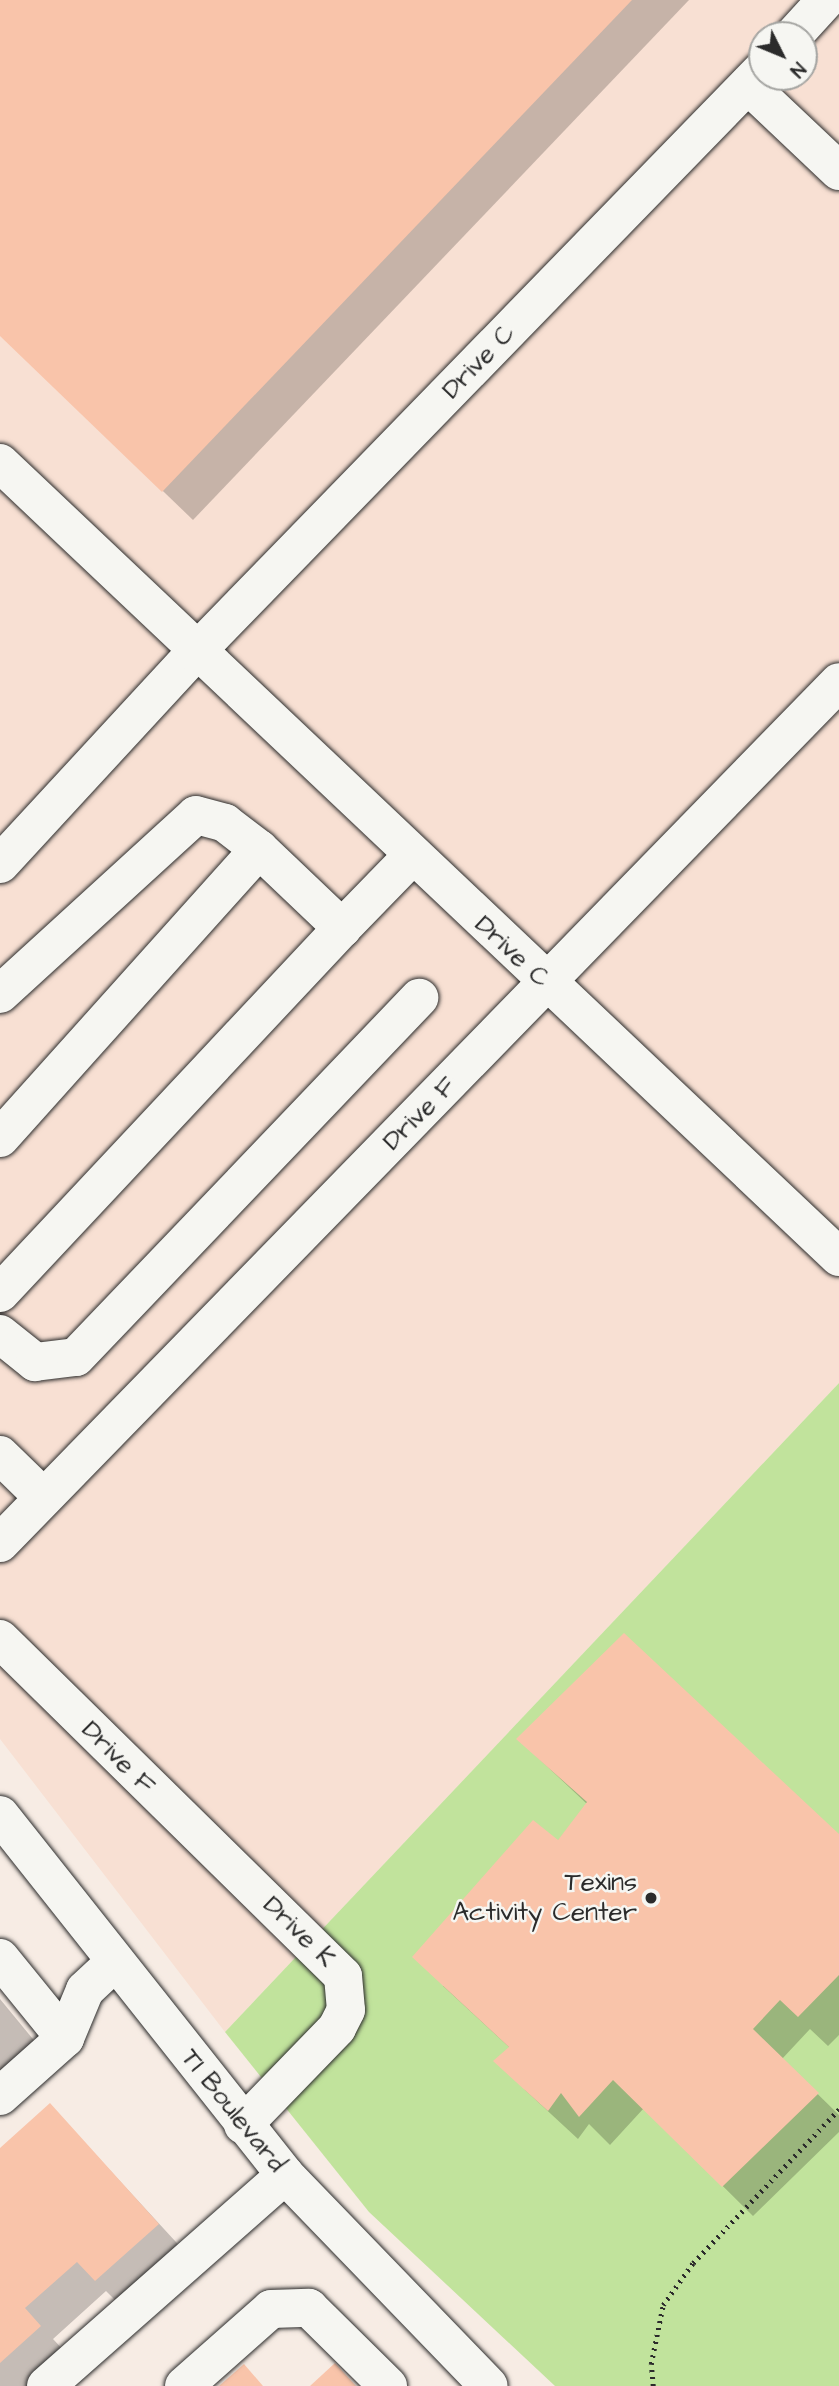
<!DOCTYPE html>
<html>
<head>
<meta charset="utf-8">
<style>
	body { margin:0 }
	#map { position:relative; width:839px; height:2386px; overflow:hidden; background:#f7ece4; font-family:"Architects Daughter",sans-serif }
	div>[style] { position:absolute }
	.built>* { inset:0; background:#f8e0d3 }
	.green>* { inset:0; background:#c1e39c }
	.shadow>* { inset:0; background:#0003 }
	.building>* { inset:0; background:#f9c4aa }
	.path>* { height:4.5px; margin-top:-2.25px; transform-origin:0; background:repeating-linear-gradient(90deg,#2b2b2b 0 2px,transparent 0 7px) }
	.roads { filter:drop-shadow(0 0 2px #2b2b2b) drop-shadow(0 0 2px #2b2b2b) }
	.minor>* { height:38px; margin:-19px; padding:0 19px; transform-origin:19px; border-radius:19px; background:#f6f6f2 }
	.dots>* { width:19px; height:19px; translate:-50% -50%; box-sizing:border-box; border:4px solid #f6f6f2; border-radius:50% }
	span { translate:-50% -50%; white-space:nowrap; text-align:center; line-height:1.15; -webkit-text-stroke:5px #f6f6f2; paint-order:stroke }
	.street-label { font-size:26px; color:#2b2b2b }
	.poi-label { font-size:26px; color:#2b2b2b }
	.right { translate:-100% -50%; text-align:right }
	.north { position:absolute; left:748px; top:21px; width:70px; height:70px; box-sizing:border-box; background:#f6f6f2; border:2px solid #a5a5a2; border-radius:50%; rotate:133deg; font-size:19px; font-weight:700; line-height:28px; text-align:center; color:#2b2b2b }
	.north::after { content:''; display:block; margin:auto; width:24px; height:32px; background:#2b2b2b; clip-path:polygon(50% 0,100% 100%,50% 72%,0 100%) }
</style>
</head>
<body>
<div id="map">
	<div class="built">
		<div style="clip-path:polygon(evenodd,0 0,839px 0,839px 1383px,225px 2032px,0 1739px,0 0,762px 35px,804px 35px,804px 77px,762px 77px,762px 35px)"></div>
	</div>
	<div class="green">
		<div style="clip-path:polygon(839px 1383px,839px 2386px,555px 2386px,369px 2212px,225px 2032px)"></div>
	</div>
	<div class="shadow">
		<div style="clip-path:polygon(0 0,689px 0,193px 520px,0 334px)"></div>
		<div style="clip-path:polygon(518px 1739px,839px 1836px,839px 2035px,828px 2046px,810px 2029px,782px 2059px,839px 2115px,839px 2132px,753px 2216px,644px 2108px,610px 2145px,589px 2124px,578px 2139px,525px 2090px,510px 2048px,443px 1986px,587px 1804px)"></div>
		<div style="clip-path:polygon(0 1999px,37px 2044px,0 2077px)"></div>
		<div style="clip-path:polygon(50px 2105px,187px 2254px,125px 2310px,106px 2291px,53px 2339px,69px 2356px,36px 2386px,0 2386px,0 2150px)"></div>
	</div>
	<div class="building">
		<div style="clip-path:polygon(0 0,632px 0,162px 492px,0 336px)"></div>
		<div style="clip-path:polygon(624px 1633px,839px 1834px,839px 1975px,798px 2017px,780px 2000px,753px 2029px,819px 2093px,722px 2187px,613px 2080px,579px 2117px,561px 2093px,548px 2111px,493px 2061px,509px 2047px,412px 1957px,533px 1820px,558px 1840px,587px 1802px,516px 1739px)"></div>
		<div style="clip-path:polygon(50px 2103px,159px 2224px,95px 2281px,77px 2262px,25px 2308px,41px 2326px,0 2363px,0 2148px)"></div>
		<div style="clip-path:polygon(335px 2363px,356px 2386px,310px 2386px)"></div>
		<div style="clip-path:polygon(244px 2364px,263px 2386px,219px 2386px)"></div>
	</div>
	<div class="path">
		<div style="left:653px;top:2386px;width:22px;rotate:-95deg"></div>
		<div style="left:651px;top:2364px;width:60px;rotate:-78.5deg"></div>
		<div style="left:663px;top:2305px;width:52px;rotate:-54.5deg"></div>
		<div style="left:693px;top:2263px;width:212px;rotate:-46.5deg"></div>
	</div>
	<div class="roads">
		<div class="minor">
			<div style="left:794px;top:35px;width:47px;rotate:-47.6deg"></div>
			<div style="left:748px;top:85px;width:125px;rotate:43.4deg"></div>
			<div style="left:0;top:463px;width:1155px;rotate:43.42deg"></div>
			<div style="left:0;top:864px;width:287px;rotate:-47.3deg"></div>
			<div style="left:195px;top:653px;width:813px;rotate:-45.8deg"></div>
			<div style="left:0;top:994px;width:265px;rotate:-42.4deg"></div>
			<div style="left:196px;top:815px;width:30px;rotate:15deg"></div>
			<div style="left:225px;top:823px;width:43px;rotate:37.4deg"></div>
			<div style="left:259px;top:849px;width:115px;rotate:43.6deg"></div>
			<div style="left:342px;top:928px;width:99px;rotate:-45.8deg"></div>
			<div style="left:0;top:1138px;width:388px;rotate:-48.1deg"></div>
			<div style="left:0;top:1293px;width:500px;rotate:-46.86deg"></div>
			<div style="left:0;top:1334px;width:45px;rotate:38.7deg"></div>
			<div style="left:35px;top:1362px;width:41px;rotate:-7deg"></div>
			<div style="left:76px;top:1357px;width:497px;rotate:-46.3deg"></div>
			<div style="left:0;top:1455px;width:60px;rotate:44.3deg"></div>
			<div style="left:0;top:1543px;width:1202px;rotate:-45.74deg"></div>
			<div style="left:0;top:1639px;width:481px;rotate:44.5deg"></div>
			<div style="left:343px;top:1976px;width:34px;rotate:85deg"></div>
			<div style="left:346px;top:2010px;width:20px;rotate:117deg"></div>
			<div style="left:337px;top:2028px;width:135px;rotate:134.1deg"></div>
			<div style="left:0;top:1815px;width:459px;rotate:51.6deg"></div>
			<div style="left:285px;top:2175px;width:293px;rotate:46deg"></div>
			<div style="left:0;top:1958px;width:103px;rotate:50.9deg"></div>
			<div style="left:0;top:2096px;width:87px;rotate:-41.7deg"></div>
			<div style="left:65px;top:2038px;width:52px;rotate:-67.4deg"></div>
			<div style="left:85px;top:1990px;width:40px;rotate:-43deg"></div>
			<div style="left:46px;top:2386px;width:319px;rotate:-41.4deg"></div>
			<div style="left:184px;top:2386px;width:116px;rotate:-41.5deg"></div>
			<div style="left:271px;top:2309px;width:38px;rotate:-2deg"></div>
			<div style="left:309px;top:2308px;width:111px;rotate:44.6deg"></div>
		</div>
	</div>
	<div class="dots">
		<div style="left:651px;top:1898px;background:#2b2b2b"></div>
	</div>
	<div class="street-label">
		<span style="left:479px;top:362px;rotate:-46deg">Drive C</span>
		<span style="left:512px;top:952px;rotate:43deg">Drive C</span>
		<span style="left:420px;top:1114px;rotate:-45deg">Drive F</span>
		<span style="left:118px;top:1758px;rotate:45deg">Drive F</span>
		<span style="left:299px;top:1932px;rotate:44deg">Drive K</span>
		<span style="left:233px;top:2111px;rotate:51deg">TI Boulevard</span>
	</div>
	<div class="poi-label">
		<span class="right" style="left:637px;top:1898px">Texins<br>Activity Center</span>
	</div>
	<div class="north">N</div>
</div>
</body>
</html>
